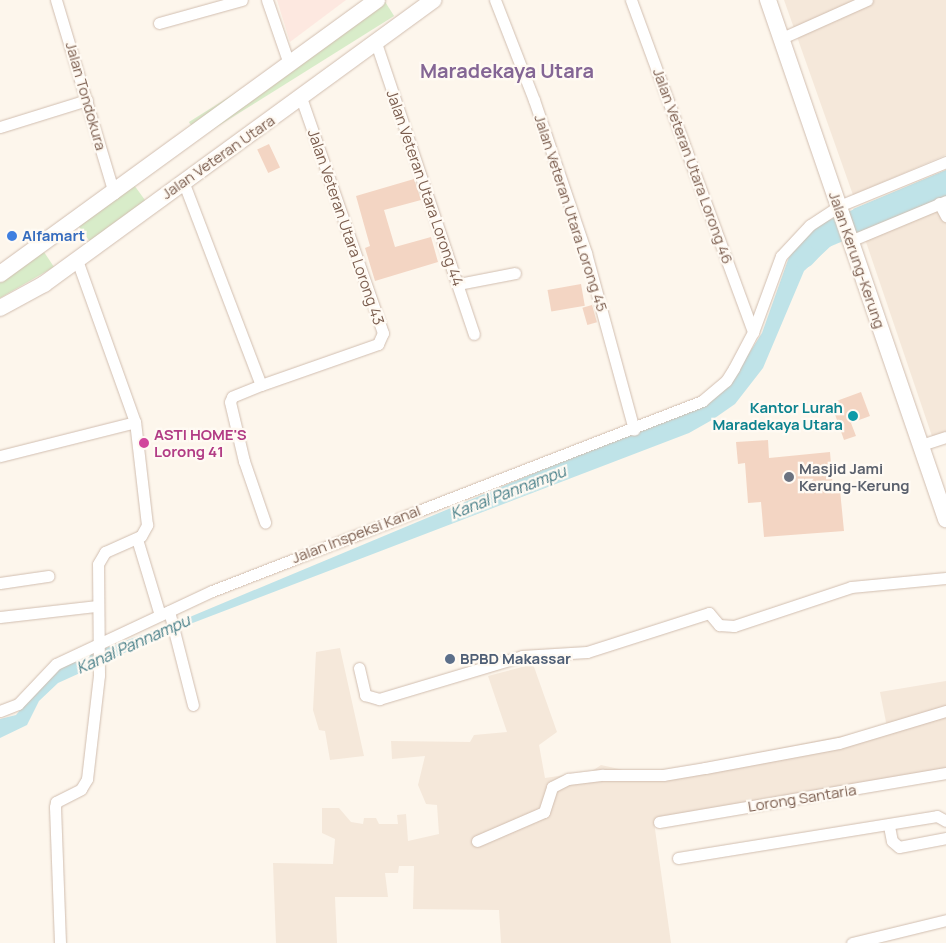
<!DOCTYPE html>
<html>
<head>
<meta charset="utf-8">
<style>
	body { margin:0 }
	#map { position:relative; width:946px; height:943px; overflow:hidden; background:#fdf6ec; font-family:Manrope,sans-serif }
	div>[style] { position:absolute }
	.residential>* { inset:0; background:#f5e8da }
	.commercial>* { inset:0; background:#fde8e0 }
	.green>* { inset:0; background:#d8ecc9; transform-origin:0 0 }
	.water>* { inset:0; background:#bfe3e8 }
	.river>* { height:25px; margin:-12.5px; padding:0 12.5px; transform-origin:12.5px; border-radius:12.5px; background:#bfe3e8 }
	.building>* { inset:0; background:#f3d5c3; transform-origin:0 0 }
	.roads { filter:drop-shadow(0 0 1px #d1beb0) drop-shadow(0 0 1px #d1beb0) }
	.street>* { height:11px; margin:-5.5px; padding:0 5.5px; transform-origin:5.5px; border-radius:5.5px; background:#fff }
	.secondary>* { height:16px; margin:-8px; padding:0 8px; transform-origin:8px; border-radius:8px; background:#fff }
	.dots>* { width:14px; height:14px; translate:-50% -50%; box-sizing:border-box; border:2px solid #fffaf3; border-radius:50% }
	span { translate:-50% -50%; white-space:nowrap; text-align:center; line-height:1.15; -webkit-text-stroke:4.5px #fffaf3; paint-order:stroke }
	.street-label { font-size:15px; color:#7a5c4d }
	.shop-label { font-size:15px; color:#366cbe; font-weight:700 }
	.left { translate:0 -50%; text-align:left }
	.culture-label { font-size:15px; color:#0d838f; font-weight:700 }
	.right { translate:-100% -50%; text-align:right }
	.hotel-label { font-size:15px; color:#b23c85; font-weight:700 }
	.worship-label { font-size:15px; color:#5b616d; font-weight:700 }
	.service-label { font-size:15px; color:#4e5e75; font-weight:700 }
	.water-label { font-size:16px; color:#437c86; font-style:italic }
	.district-label { font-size:20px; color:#846695; font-weight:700 }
</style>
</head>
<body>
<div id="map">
	<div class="residential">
		<div style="clip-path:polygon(784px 0,946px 0,946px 155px,853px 195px)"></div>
		<div style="clip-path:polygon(946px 202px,946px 443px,935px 445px,864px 236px)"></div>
		<div style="clip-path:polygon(340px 648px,364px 756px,330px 760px,325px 731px,319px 730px,313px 710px,316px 652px)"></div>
		<div style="clip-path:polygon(533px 664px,557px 732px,539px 745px,545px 778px,592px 771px,601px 765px,637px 773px,677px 768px,887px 727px,880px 692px,946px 681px,946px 771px,654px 822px,671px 943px,501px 943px,499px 910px,413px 909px,414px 866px,399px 866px,398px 873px,385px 873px,388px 897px,335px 897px,337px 943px,276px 943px,273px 863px,333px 864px,335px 839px,322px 833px,322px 808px,339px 808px,351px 822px,363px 824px,364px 818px,376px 818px,379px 824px,398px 824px,397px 815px,406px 814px,408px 841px,439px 834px,437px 805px,426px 804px,418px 785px,425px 756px,392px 759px,391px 741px,470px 742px,474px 735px,507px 732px,488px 676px)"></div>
	</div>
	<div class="commercial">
		<div style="clip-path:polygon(277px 0,346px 0,290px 42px)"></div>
	</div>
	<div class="green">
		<div style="left:384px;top:0;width:19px;height:230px;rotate:58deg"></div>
		<div style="left:134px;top:185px;width:22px;height:69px;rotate:54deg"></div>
		<div style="clip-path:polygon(44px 252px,54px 267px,0 298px,0 280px)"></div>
	</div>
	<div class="water">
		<div style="clip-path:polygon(946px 170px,946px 194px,861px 228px,853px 209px)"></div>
		<div style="clip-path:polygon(825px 221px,833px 244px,804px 271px,763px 368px,735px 404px,712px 420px,689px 433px,177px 629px,58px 683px,39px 701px,27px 725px,0 738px,0 719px,16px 715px,51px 673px,73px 660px,185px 619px,628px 434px,728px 386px,762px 333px,789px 257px)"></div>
	</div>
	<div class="river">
		<div style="left:803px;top:255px;width:24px;rotate:-48deg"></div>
		<div style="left:819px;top:237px;width:138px;rotate:-23deg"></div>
	</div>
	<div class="building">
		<div style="left:269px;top:144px;width:26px;height:13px;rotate:65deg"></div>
		<div style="clip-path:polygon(414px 179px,421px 200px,384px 210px,395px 247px,431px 237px,438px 262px,375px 281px,365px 248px,370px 246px,356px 196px)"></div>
		<div style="left:581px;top:284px;width:22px;height:34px;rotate:80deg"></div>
		<div style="left:592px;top:305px;width:18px;height:10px;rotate:74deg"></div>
		<div style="clip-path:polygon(861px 392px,870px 416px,851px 423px,856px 436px,844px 440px,831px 403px)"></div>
		<div style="clip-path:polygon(768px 440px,769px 458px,830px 452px,833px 490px,840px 490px,844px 531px,764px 537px,761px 502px,748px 503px,745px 463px,738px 464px,736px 442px)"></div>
	</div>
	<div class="roads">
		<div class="street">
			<div style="left:56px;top:0;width:202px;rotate:73.3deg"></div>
			<div style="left:267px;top:0;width:68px;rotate:71deg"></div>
			<div style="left:495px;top:0;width:107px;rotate:68.7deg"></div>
			<div style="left:534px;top:100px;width:162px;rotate:71.2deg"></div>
			<div style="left:586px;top:253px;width:183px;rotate:74.8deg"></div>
			<div style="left:631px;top:0;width:354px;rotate:69.8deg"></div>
			<div style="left:159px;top:23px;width:86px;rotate:-15.5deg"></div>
			<div style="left:782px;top:38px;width:93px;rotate:-24.1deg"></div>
			<div style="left:376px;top:43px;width:307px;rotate:71.4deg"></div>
			<div style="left:0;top:127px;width:91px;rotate:-17.2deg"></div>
			<div style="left:183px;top:181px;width:218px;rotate:69.1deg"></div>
			<div style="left:261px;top:385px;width:124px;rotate:-19.3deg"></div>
			<div style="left:378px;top:344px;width:12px;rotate:-66deg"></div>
			<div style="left:383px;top:333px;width:249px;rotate:-109.2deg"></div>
			<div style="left:939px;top:203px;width:15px;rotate:62deg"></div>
			<div style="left:850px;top:241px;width:104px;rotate:-22.6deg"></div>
			<div style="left:458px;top:284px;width:58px;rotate:-10.9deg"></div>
			<div style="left:261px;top:385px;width:31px;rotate:158deg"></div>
			<div style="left:232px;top:397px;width:5px;rotate:112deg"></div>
			<div style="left:230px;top:402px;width:61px;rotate:76.7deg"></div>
			<div style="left:244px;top:461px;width:65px;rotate:71deg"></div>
			<div style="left:921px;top:445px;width:26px;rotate:-18deg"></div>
			<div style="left:0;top:456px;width:139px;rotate:-14.1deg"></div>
			<div style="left:137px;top:539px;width:79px;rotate:73.2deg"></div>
			<div style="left:0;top:583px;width:49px;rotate:-8.3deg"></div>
			<div style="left:169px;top:611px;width:97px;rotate:75.7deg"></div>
			<div style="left:0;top:617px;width:98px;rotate:-6.5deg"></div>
			<div style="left:359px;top:668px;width:28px;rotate:77deg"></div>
			<div style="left:365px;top:695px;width:15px;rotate:16deg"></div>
			<div style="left:379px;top:699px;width:149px;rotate:-16.7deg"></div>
			<div style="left:522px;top:656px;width:65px;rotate:-3.5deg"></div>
			<div style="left:587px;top:652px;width:128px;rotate:-17.7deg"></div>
			<div style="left:709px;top:613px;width:16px;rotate:50deg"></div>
			<div style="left:719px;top:625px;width:15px;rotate:4deg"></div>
			<div style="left:734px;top:626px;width:123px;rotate:-18.4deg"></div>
			<div style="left:851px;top:587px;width:95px;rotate:-5.4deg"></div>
			<div style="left:0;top:711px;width:19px;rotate:-21deg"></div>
			<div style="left:18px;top:704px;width:55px;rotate:-46.5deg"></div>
			<div style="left:56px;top:664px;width:172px;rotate:-25.1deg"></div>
			<div style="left:212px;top:591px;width:526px;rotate:-21.19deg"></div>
			<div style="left:702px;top:401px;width:31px;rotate:-40deg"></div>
			<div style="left:726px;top:381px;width:15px;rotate:-58deg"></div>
			<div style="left:734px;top:368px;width:41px;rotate:-62.2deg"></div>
			<div style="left:753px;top:332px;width:81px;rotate:-69.8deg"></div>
			<div style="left:781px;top:256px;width:42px;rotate:-46.9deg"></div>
			<div style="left:810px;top:225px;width:35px;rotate:-33deg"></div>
			<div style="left:839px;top:206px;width:116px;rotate:-22.4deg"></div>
			<div style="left:659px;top:822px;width:291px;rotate:-9.7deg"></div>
			<div style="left:889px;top:826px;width:15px;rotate:79deg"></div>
			<div style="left:892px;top:841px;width:9px;rotate:41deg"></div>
			<div style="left:899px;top:847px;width:48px;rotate:-10.8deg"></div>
			<div style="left:477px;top:841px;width:73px;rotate:-23.4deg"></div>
			<div style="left:544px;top:812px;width:26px;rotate:-72deg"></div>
			<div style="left:552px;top:787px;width:18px;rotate:-27deg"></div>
			<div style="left:568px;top:779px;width:35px;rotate:-7deg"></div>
			<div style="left:603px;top:775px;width:60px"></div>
			<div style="left:663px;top:775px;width:43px;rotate:-9.5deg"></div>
			<div style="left:705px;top:768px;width:136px;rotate:-10.6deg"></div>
			<div style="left:839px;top:743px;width:112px;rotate:-16.7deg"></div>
			<div style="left:678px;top:858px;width:262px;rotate:-9.2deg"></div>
			<div style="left:937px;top:816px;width:10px;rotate:29deg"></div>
			<div style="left:60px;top:943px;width:136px;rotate:-92.1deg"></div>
			<div style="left:55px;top:807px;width:5px;rotate:-79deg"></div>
			<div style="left:56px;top:802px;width:28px;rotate:-27deg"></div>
			<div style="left:81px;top:789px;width:12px;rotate:-59deg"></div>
			<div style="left:87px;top:779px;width:105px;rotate:-83.4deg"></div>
			<div style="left:99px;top:675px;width:111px;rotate:-90.5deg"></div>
			<div style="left:98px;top:564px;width:14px;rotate:-60deg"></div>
			<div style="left:105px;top:552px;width:39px;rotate:-24deg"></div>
			<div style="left:141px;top:536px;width:13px;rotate:-61deg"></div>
			<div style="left:147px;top:525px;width:104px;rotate:-96.6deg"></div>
			<div style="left:135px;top:422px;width:172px;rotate:-109.7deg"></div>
			<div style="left:852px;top:943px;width:97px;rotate:-13.7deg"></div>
		</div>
		<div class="secondary">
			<div style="left:768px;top:0;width:549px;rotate:71.07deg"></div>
			<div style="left:0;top:274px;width:466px;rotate:-36deg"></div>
			<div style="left:0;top:308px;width:50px;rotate:-28.6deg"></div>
			<div style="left:44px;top:284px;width:482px;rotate:-36.1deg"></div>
		</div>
	</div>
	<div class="dots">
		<div style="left:12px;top:236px;background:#3f7fe0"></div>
		<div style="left:853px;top:416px;background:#0f9aa8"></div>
		<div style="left:144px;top:443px;background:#d1479c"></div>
		<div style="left:789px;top:477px;background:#6b7280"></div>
		<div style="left:450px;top:659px;background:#5c6f8a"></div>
	</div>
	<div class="street-label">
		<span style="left:86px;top:96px;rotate:74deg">Jalan Tondokura</span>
		<span style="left:218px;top:157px;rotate:-35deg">Jalan Veteran Utara</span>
		<span style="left:693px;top:166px;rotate:70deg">Jalan Veteran Utara Lorong 46</span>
		<span style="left:425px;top:188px;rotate:71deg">Jalan Veteran Utara Lorong 44</span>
		<span style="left:571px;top:213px;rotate:72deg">Jalan Veteran Utara Lorong 45</span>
		<span style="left:346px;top:227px;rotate:71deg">Jalan Veteran Utara Lorong 43</span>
		<span style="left:857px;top:260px;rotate:71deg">Jalan Kerung-Kerung</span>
		<span style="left:356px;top:534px;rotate:-21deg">Jalan Inspeksi Kanal</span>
		<span style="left:802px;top:798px;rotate:-9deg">Lorong Santaria</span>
	</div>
	<div class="shop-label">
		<span class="left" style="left:22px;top:236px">Alfamart</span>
	</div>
	<div class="culture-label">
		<span class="right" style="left:843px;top:416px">Kantor Lurah<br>Maradekaya Utara</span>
	</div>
	<div class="hotel-label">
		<span class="left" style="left:154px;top:443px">ASTI HOME'S<br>Lorong 41</span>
	</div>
	<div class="worship-label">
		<span class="left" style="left:799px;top:477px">Masjid Jami<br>Kerung-Kerung</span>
	</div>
	<div class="service-label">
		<span class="left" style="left:460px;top:659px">BPBD Makassar</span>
	</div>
	<div class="water-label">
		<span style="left:508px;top:492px;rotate:-21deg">Kanal Pannampu</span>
		<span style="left:133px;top:644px;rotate:-24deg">Kanal Pannampu</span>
	</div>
	<div class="district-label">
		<span style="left:507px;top:70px">Maradekaya Utara</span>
	</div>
</div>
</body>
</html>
